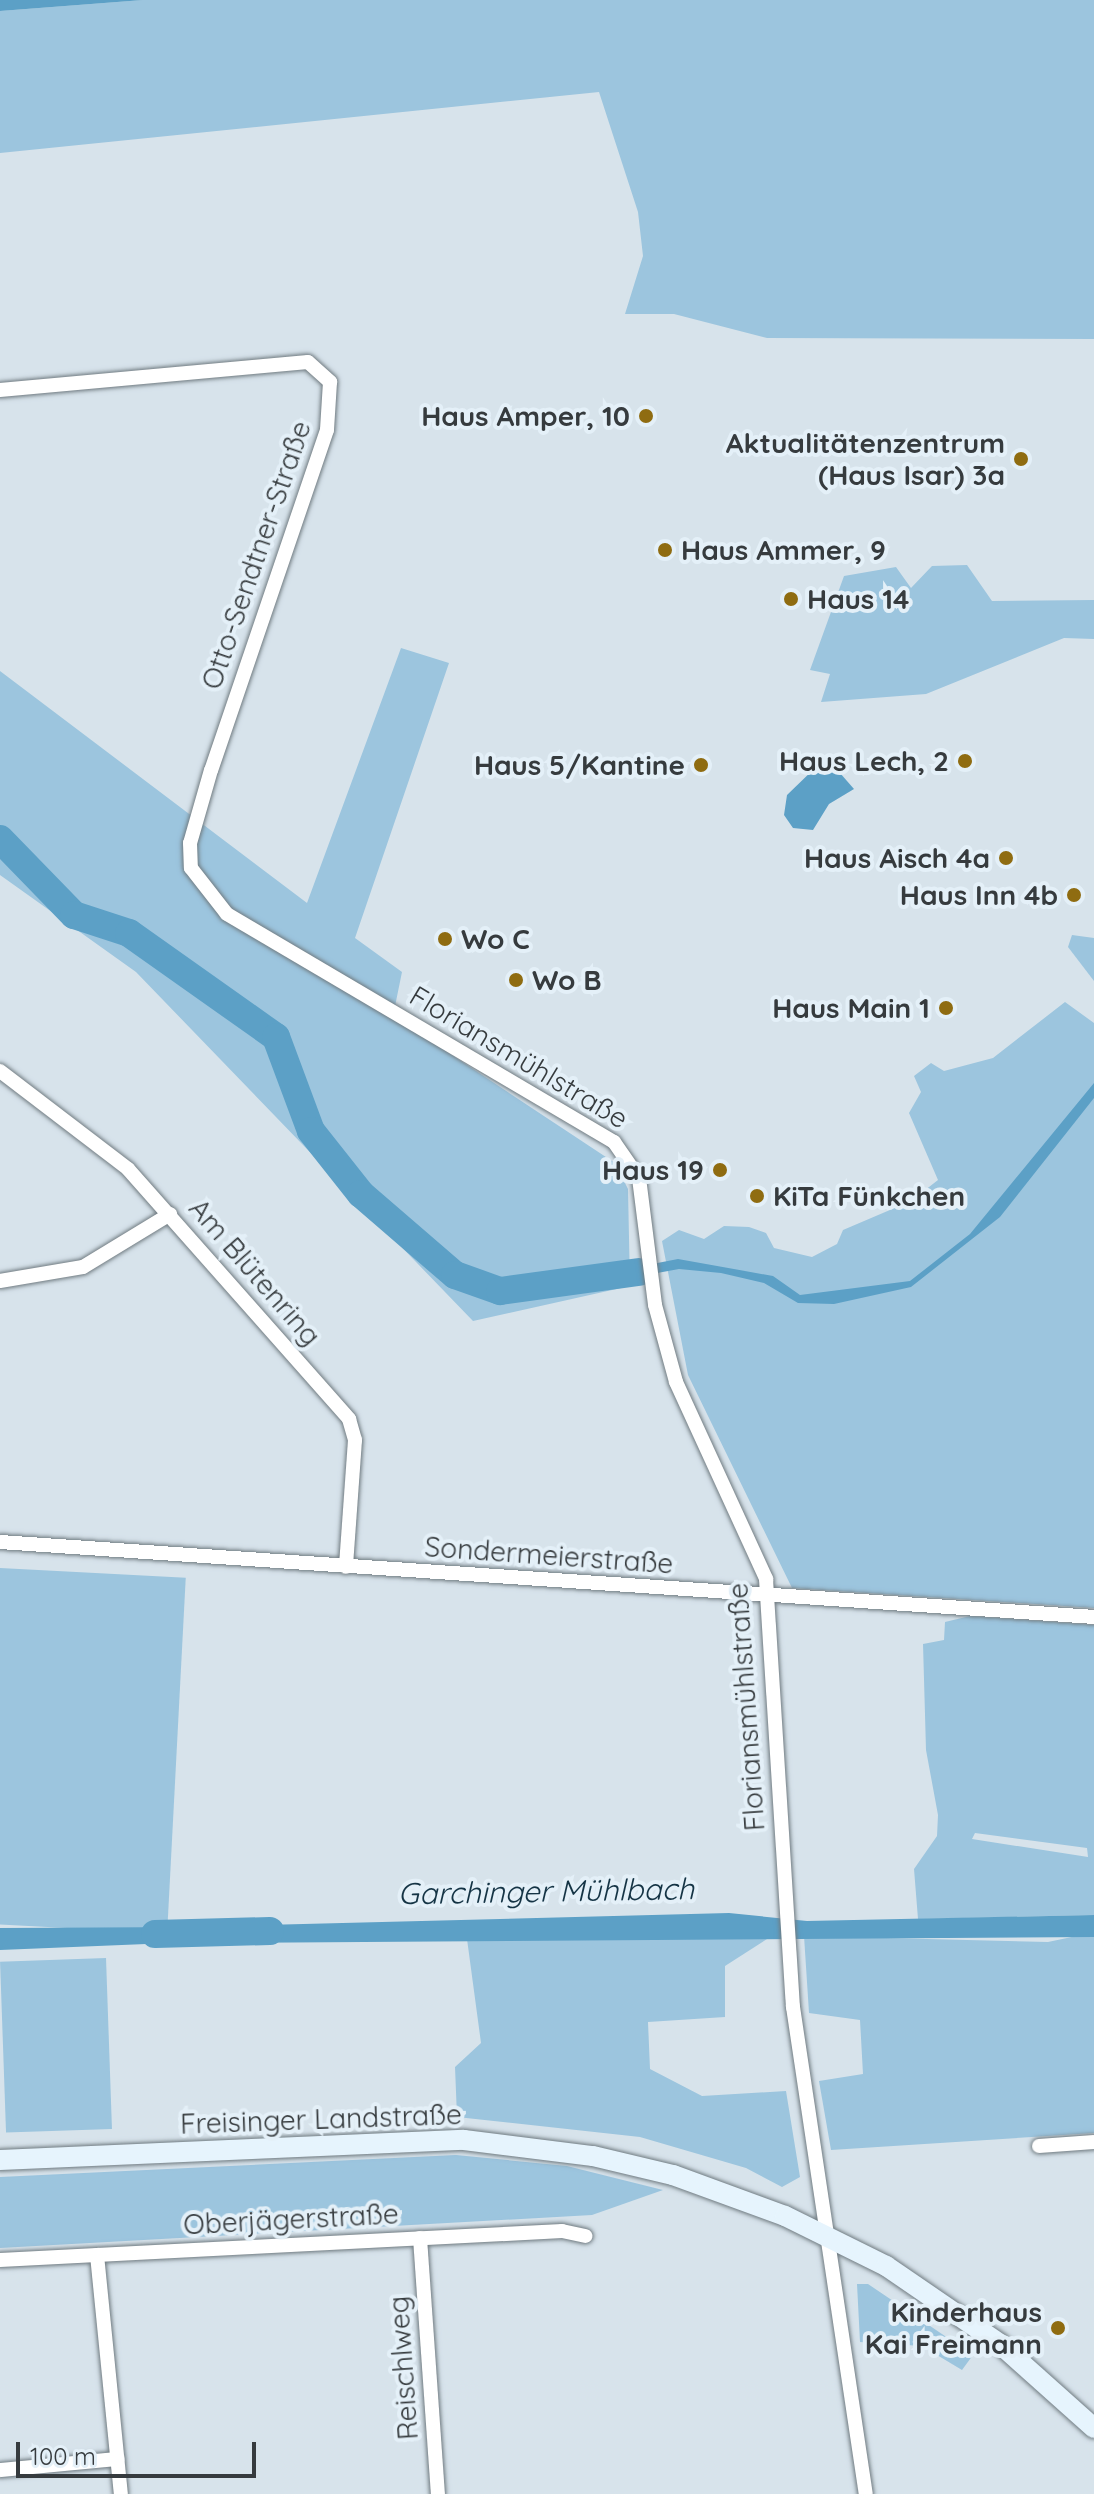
<!DOCTYPE html>
<html>
<head>
<meta charset="utf-8">
<style>
	body { margin:0 }
	#map { position:relative; width:1094px; height:2494px; overflow:hidden; background:#d7e3eb; font-family:Quicksand,sans-serif }
	div>[style] { position:absolute }
	.green>* { inset:0; background:#9cc5de; transform-origin:0 0 }
	.water>* { inset:0; background:#5ca0c6 }
	.river>* { height:28px; margin:-14px; padding:0 14px; transform-origin:14px; border-radius:14px; background:#5ca0c6 }
	.roads { filter:drop-shadow(0 0 2px #707b81) drop-shadow(0 0 2px #707b81) }
	.minor>* { height:14px; margin:-7px; padding:0 7px; transform-origin:7px; border-radius:7px; background:#fff }
	.secondary>* { height:20px; margin:-10px; padding:0 10px; transform-origin:10px; border-radius:10px; background:#e6f4fd }
	.dots>* { width:22px; height:22px; translate:-50% -50%; box-sizing:border-box; border:4px solid #e4f0f8; border-radius:50% }
	span { translate:-50% -50%; white-space:nowrap; text-align:center; line-height:1.15; -webkit-text-stroke:8px #e4f0f8; paint-order:stroke }
	.poi-label { font-size:28px; color:#363b3e; font-weight:700 }
	.right { translate:-100% -50%; text-align:right }
	.left { translate:0 -50%; text-align:left }
	.street-label { font-size:28px; color:#363b3e }
	.water-label { font-size:30px; color:#153445; font-style:italic }
	.scale { position:absolute; left:16px; top:2442px; width:240px; height:36px; box-sizing:border-box; border:4px solid #363b3e; border-top:0; padding-left:10px; font-size:24px; line-height:28px; white-space:nowrap; color:#363b3e; -webkit-text-stroke:6px #e4f0f8; paint-order:stroke }
</style>
</head>
<body>
<div id="map">
	<div class="green">
		<div style="clip-path:polygon(143px 0,1094px 0,1094px 339px,767px 338px,674px 314px,625px 314px,643px 256px,638px 212px,599px 92px,0 153px,0 11px)"></div>
		<div style="clip-path:polygon(967px 565px,992px 601px,1094px 600px,1094px 639px,1064px 638px,926px 694px,821px 702px,830px 674px,810px 670px,844px 576px,896px 567px,911px 588px,932px 566px)"></div>
		<div style="clip-path:polygon(401px 648px,449px 663px,355px 938px,402px 972px,393px 1016px,615px 1163px,628px 1189px,630px 1286px,473px 1321px,136px 972px,0 875px,0 671px,307px 903px)"></div>
		<div style="clip-path:polygon(1072px 935px,1094px 938px,1094px 981px,1068px 947px)"></div>
		<div style="clip-path:polygon(1065px 1002px,1094px 1023px,1094px 1608px,792px 1588px,688px 1375px,662px 1241px,679px 1230px,704px 1239px,724px 1226px,749px 1227px,766px 1233px,774px 1248px,812px 1257px,837px 1244px,843px 1230px,911px 1201px,938px 1180px,909px 1113px,921px 1092px,914px 1076px,931px 1063px,944px 1071px,993px 1058px)"></div>
		<div style="left:0;top:1568px;width:186px;height:356px;rotate:3deg"></div>
		<div style="clip-path:polygon(evenodd,970px 1616px,1094px 1625px,1094px 1915px,918px 1919px,914px 1869px,937px 1836px,938px 1815px,926px 1750px,923px 1644px,944px 1640px,945px 1622px,970px 1616px,975px 1833px,1087px 1848px,1088px 1857px,972px 1839px,975px 1833px)"></div>
		<div style="clip-path:polygon(1086px 1934px,1094px 1937px,1094px 2133px,831px 2150px,819px 2081px,863px 2074px,860px 2020px,809px 2013px,804px 1936px,1048px 1942px)"></div>
		<div style="clip-path:polygon(467px 1939px,767px 1939px,725px 1966px,725px 2017px,648px 2022px,650px 2069px,702px 2096px,786px 2091px,800px 2177px,782px 2187px,746px 2168px,640px 2137px,457px 2117px,455px 2067px,481px 2043px)"></div>
		<div style="left:106px;top:1958px;width:171px;height:106px;rotate:88deg"></div>
		<div style="clip-path:polygon(456px 2155px,567px 2166px,663px 2190px,592px 2215px,0 2248px,0 2177px)"></div>
		<div style="clip-path:polygon(857px 2284px,868px 2284px,973px 2355px,962px 2370px,922px 2346px,860px 2342px)"></div>
	</div>
	<div class="water">
		<div style="clip-path:polygon(0 0,143px 0,0 11px)"></div>
		<div style="clip-path:polygon(817px 766px,840px 773px,854px 789px,829px 804px,813px 830px,793px 828px,784px 815px,787px 795px)"></div>
		<div style="clip-path:polygon(1094px 1083px,1094px 1098px,1000px 1217px,911px 1287px,834px 1304px,798px 1303px,764px 1283px,721px 1273px,679px 1269px,603px 1283px,601px 1274px,678px 1259px,773px 1276px,800px 1295px,910px 1281px,970px 1234px)"></div>
		<div style="clip-path:polygon(729px 1913px,807px 1921px,1094px 1915px,1094px 1937px,231px 1943px,230px 1926px)"></div>
		<div style="clip-path:polygon(194px 1927px,195px 1942px,0 1950px,0 1928px)"></div>
	</div>
	<div class="river">
		<div style="left:0;top:839px;width:106px;rotate:45.8deg"></div>
		<div style="left:74px;top:915px;width:58px;rotate:18.1deg"></div>
		<div style="left:129px;top:933px;width:180px;rotate:35.3deg"></div>
		<div style="left:276px;top:1037px;width:100px;rotate:69.6deg"></div>
		<div style="left:311px;top:1131px;width:80px;rotate:51.6deg"></div>
		<div style="left:361px;top:1194px;width:124px;rotate:40.8deg"></div>
		<div style="left:455px;top:1275px;width:48px;rotate:19.6deg"></div>
		<div style="left:500px;top:1291px;width:140px;rotate:-7.8deg"></div>
		<div style="left:155px;top:1934px;width:115px;rotate:-1.5deg"></div>
	</div>
	<div class="roads">
		<div class="minor">
			<div style="left:0;top:390px;width:309px;rotate:-5.2deg"></div>
			<div style="left:308px;top:362px;width:30px;rotate:42deg"></div>
			<div style="left:330px;top:382px;width:48px;rotate:93.6deg"></div>
			<div style="left:327px;top:430px;width:359px;rotate:108.8deg"></div>
			<div style="left:211px;top:770px;width:76px;rotate:106deg"></div>
			<div style="left:190px;top:843px;width:25px;rotate:88deg"></div>
			<div style="left:191px;top:868px;width:58px;rotate:52deg"></div>
			<div style="left:227px;top:914px;width:449px;rotate:30.5deg"></div>
			<div style="left:614px;top:1142px;width:44px;rotate:55.2deg"></div>
			<div style="left:639px;top:1178px;width:128px;rotate:82.8deg"></div>
			<div style="left:655px;top:1305px;width:80px;rotate:74.7deg"></div>
			<div style="left:676px;top:1382px;width:217px;rotate:65.4deg"></div>
			<div style="left:766px;top:1579px;width:429px;rotate:86.4deg"></div>
			<div style="left:793px;top:2007px;width:492px;rotate:81.5deg"></div>
			<div style="left:0;top:1071px;width:161px;rotate:37.4deg"></div>
			<div style="left:128px;top:1169px;width:334px;rotate:48.5deg"></div>
			<div style="left:349px;top:1419px;width:22px;rotate:74deg"></div>
			<div style="left:355px;top:1440px;width:127px;rotate:94.1deg"></div>
			<div style="left:0;top:1281px;width:84px;rotate:-9.6deg"></div>
			<div style="left:83px;top:1267px;width:102px;rotate:-31.3deg"></div>
			<div style="left:0;top:1542px;width:1097px;rotate:3.92deg"></div>
			<div style="left:1039px;top:2146px;width:55px;rotate:-4.2deg"></div>
			<div style="left:420px;top:2238px;width:257px;rotate:86deg"></div>
			<div style="left:97px;top:2255px;width:240px;rotate:84.3deg"></div>
			<div style="left:0;top:2260px;width:563px;rotate:-2.95deg"></div>
			<div style="left:562px;top:2231px;width:24px;rotate:12deg"></div>
			<div style="left:0;top:2470px;width:118px;rotate:-5.4deg"></div>
		</div>
		<div class="secondary">
			<div style="left:0;top:2160px;width:464px;rotate:-2.5deg"></div>
			<div style="left:464px;top:2140px;width:130px;rotate:7.1deg"></div>
			<div style="left:593px;top:2156px;width:82px;rotate:13.4deg"></div>
			<div style="left:673px;top:2175px;width:119px;rotate:20.1deg"></div>
			<div style="left:785px;top:2216px;width:113px;rotate:26.3deg"></div>
			<div style="left:886px;top:2266px;width:138px;rotate:34.4deg"></div>
			<div style="left:1000px;top:2344px;width:126px;rotate:41.8deg"></div>
		</div>
	</div>
	<div class="dots">
		<div style="left:646px;top:416px;background:#8f6c11"></div>
		<div style="left:1021px;top:459px;background:#8f6c11"></div>
		<div style="left:665px;top:550px;background:#8f6c11"></div>
		<div style="left:791px;top:599px;background:#8f6c11"></div>
		<div style="left:965px;top:761px;background:#8f6c11"></div>
		<div style="left:701px;top:765px;background:#8f6c11"></div>
		<div style="left:1006px;top:858px;background:#8f6c11"></div>
		<div style="left:1074px;top:895px;background:#8f6c11"></div>
		<div style="left:445px;top:939px;background:#8f6c11"></div>
		<div style="left:516px;top:980px;background:#8f6c11"></div>
		<div style="left:946px;top:1008px;background:#8f6c11"></div>
		<div style="left:720px;top:1170px;background:#8f6c11"></div>
		<div style="left:757px;top:1196px;background:#8f6c11"></div>
		<div style="left:1058px;top:2328px;background:#8f6c11"></div>
	</div>
	<div class="poi-label">
		<span class="right" style="left:630px;top:416px">Haus Amper, 10</span>
		<span class="right" style="left:1005px;top:459px">Aktualitätenzentrum<br>(Haus Isar) 3a</span>
		<span class="left" style="left:681px;top:550px">Haus Ammer, 9</span>
		<span class="left" style="left:807px;top:599px">Haus 14</span>
		<span class="right" style="left:949px;top:761px">Haus Lech, 2</span>
		<span class="right" style="left:685px;top:765px">Haus 5/Kantine</span>
		<span class="right" style="left:990px;top:858px">Haus Aisch 4a</span>
		<span class="right" style="left:1058px;top:895px">Haus Inn 4b</span>
		<span class="left" style="left:461px;top:939px">Wo C</span>
		<span class="left" style="left:532px;top:980px">Wo B</span>
		<span class="right" style="left:930px;top:1008px">Haus Main 1</span>
		<span class="right" style="left:704px;top:1170px">Haus 19</span>
		<span class="left" style="left:773px;top:1196px">KiTa Fünkchen</span>
		<span class="right" style="left:1042px;top:2328px">Kinderhaus<br>Kai Freimann</span>
	</div>
	<div class="street-label">
		<span style="left:256px;top:555px;rotate:-71deg">Otto-Sendtner-Straße</span>
		<span style="left:519px;top:1057px;rotate:31deg">Floriansmühlstraße</span>
		<span style="left:255px;top:1272px;rotate:49deg">Am Blütenring</span>
		<span style="left:549px;top:1555px;rotate:4deg">Sondermeierstraße</span>
		<span style="left:746px;top:1707px;rotate:-94deg">Floriansmühlstraße</span>
		<span style="left:321px;top:2119px;rotate:-2deg">Freisinger Landstraße</span>
		<span style="left:291px;top:2219px;rotate:-3deg">Oberjägerstraße</span>
		<span style="left:403px;top:2368px;rotate:-94deg">Reischlweg</span>
	</div>
	<div class="water-label">
		<span style="left:546px;top:1891px;rotate:-1deg">Garchinger Mühlbach</span>
	</div>
	<div class="scale">100 m</div>
</div>
</body>
</html>
